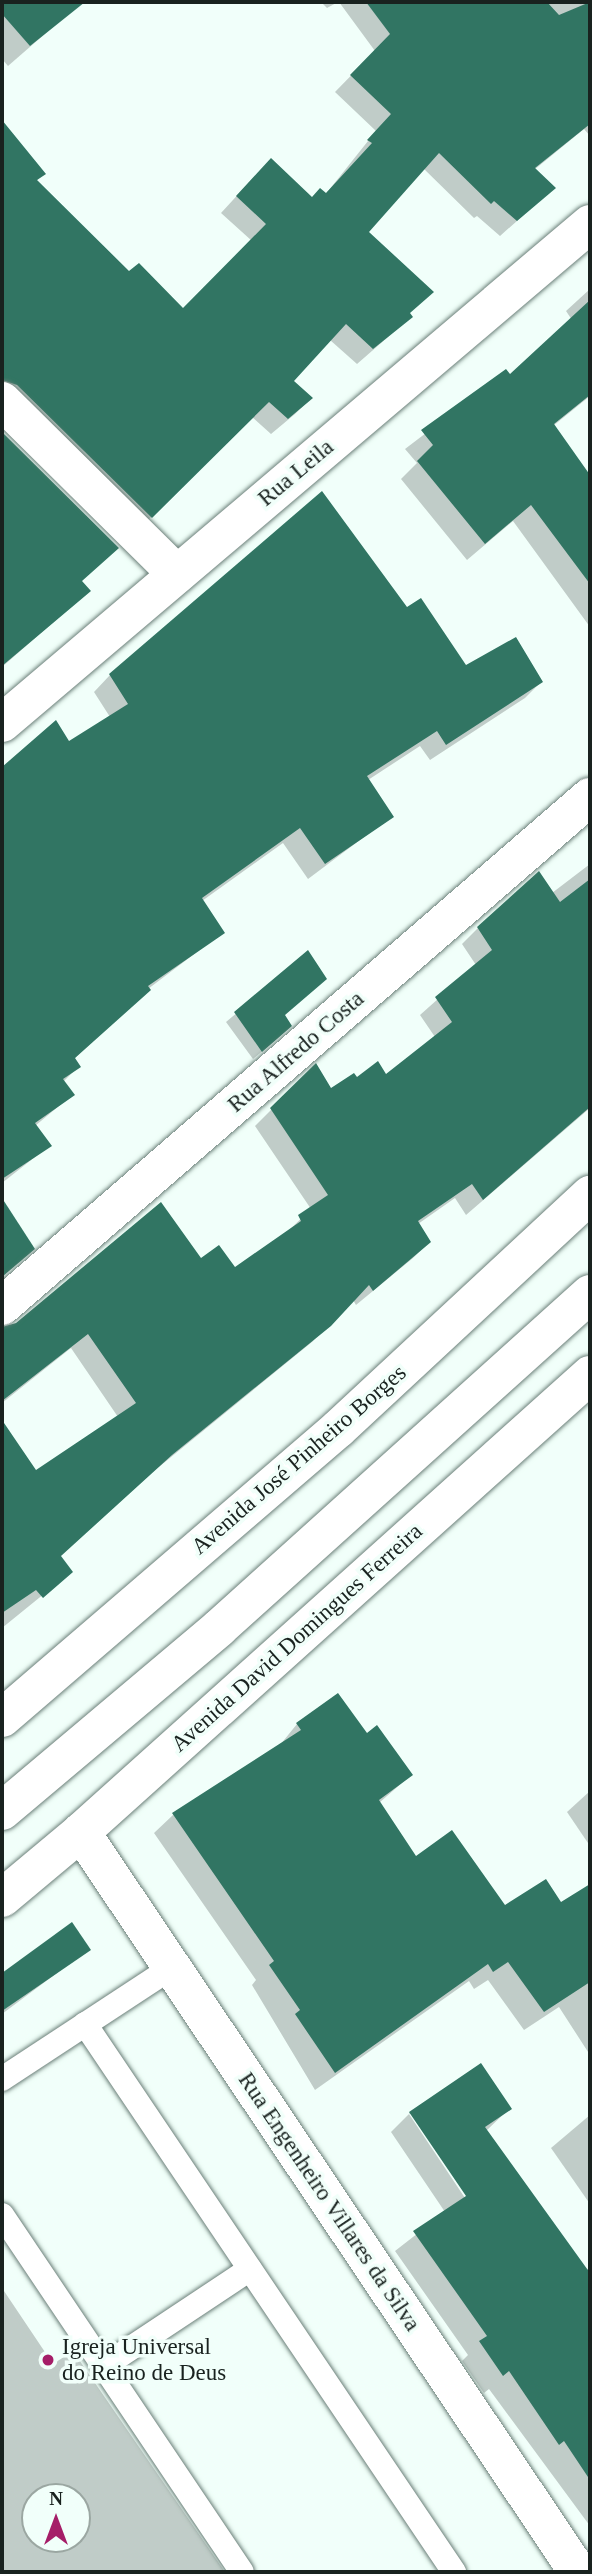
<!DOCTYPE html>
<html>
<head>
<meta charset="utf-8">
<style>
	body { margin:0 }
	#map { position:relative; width:592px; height:2574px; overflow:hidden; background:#f1fffa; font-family:"Times New Roman",serif }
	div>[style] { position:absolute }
	.shadow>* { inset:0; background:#0003 }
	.building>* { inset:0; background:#317563 }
	.roads { filter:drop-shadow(0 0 2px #6b8079) drop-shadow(0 0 2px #6b8079) }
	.lane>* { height:24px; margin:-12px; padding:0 12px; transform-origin:12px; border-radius:12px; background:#fff }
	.street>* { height:38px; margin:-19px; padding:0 19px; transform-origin:19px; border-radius:19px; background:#fff }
	.secondary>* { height:38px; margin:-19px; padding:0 19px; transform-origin:19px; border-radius:19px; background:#fff }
	.primary>* { height:38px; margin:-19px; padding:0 19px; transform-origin:19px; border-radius:19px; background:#fff }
	.dots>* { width:19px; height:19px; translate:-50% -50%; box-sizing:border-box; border:4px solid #f1fffa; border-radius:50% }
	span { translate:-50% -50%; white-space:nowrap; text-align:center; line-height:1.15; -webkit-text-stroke:7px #f1fffa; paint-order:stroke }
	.street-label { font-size:23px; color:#19221f }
	.poi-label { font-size:23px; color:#19221f }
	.left { translate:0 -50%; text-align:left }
	.frame { position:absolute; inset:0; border:4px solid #19221f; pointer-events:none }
	.north { position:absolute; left:21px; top:2483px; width:70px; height:70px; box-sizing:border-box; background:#f1fffa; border:2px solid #9ba7a2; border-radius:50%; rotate:0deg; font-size:19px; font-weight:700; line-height:28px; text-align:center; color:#19221f }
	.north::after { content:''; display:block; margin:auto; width:24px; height:32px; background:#a51e68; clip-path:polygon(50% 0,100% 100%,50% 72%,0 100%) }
</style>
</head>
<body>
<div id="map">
	<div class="shadow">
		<div style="clip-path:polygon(2px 2px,73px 2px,77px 6px,8px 66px,2px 59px)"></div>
		<div style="clip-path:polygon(321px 2px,338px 2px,327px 8px)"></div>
		<div style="clip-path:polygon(339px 2px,590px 2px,590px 136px,584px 129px,534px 170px,554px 188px,500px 236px,477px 216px,474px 218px,423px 168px,366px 232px,411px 317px,357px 364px,330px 340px,292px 381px,311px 398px,295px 414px,271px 434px,252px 417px,135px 533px,2px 401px,2px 123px,44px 174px,36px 181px,129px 274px,183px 311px,252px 241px,221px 213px,255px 176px,312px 199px,325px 195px,376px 131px,335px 92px,375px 51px)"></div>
		<div style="clip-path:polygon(590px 289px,590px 396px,553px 426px,590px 478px,590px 627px,513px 521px,467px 560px,401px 479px,417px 463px,405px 449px,506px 372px,510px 377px,572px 320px,566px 311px)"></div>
		<div style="clip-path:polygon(2px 434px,117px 548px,80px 582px,89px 591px,2px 667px)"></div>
		<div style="clip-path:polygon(407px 609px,465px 667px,541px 682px,525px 698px,430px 760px,420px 746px,368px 780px,392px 816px,308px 879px,283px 843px,202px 901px,222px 933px,148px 989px,74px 1059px,79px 1066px,63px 1082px,72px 1095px,35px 1126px,49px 1146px,2px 1183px,2px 1028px,15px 1017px,2px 1000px,2px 770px,56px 723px,69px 743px,110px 717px,94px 692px,110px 675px)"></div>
		<div style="clip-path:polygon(590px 864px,590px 1108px,466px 1215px,455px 1198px,418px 1224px,429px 1242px,413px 1258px,356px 1305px,353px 1300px,312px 1342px,154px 1471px,59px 1557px,71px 1572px,2px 1628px,2px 1423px,36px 1473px,118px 1417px,71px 1348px,2px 1403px,2px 1337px,11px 1327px,201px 1260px,234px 1270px,284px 1235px,311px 1209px,255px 1126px,315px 1066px,331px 1091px,356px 1080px,386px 1076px,435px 1037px,420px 1015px,476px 965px,462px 944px,478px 928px,552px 893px)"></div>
		<div style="clip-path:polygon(308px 953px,283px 1016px,281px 1035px,253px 1059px,226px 1022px)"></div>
		<div style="clip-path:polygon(297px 1724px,366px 1735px,411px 1775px,379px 1803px,415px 1858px,505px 1908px,560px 1905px,590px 1886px,590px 2055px,559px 2007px,524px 2030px,488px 1980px,474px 1989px,469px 1981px,315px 2090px,252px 1985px,256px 1980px,154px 1833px,173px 1815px,280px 1745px)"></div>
		<div style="clip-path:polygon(590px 1791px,590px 1846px,567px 1812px)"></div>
		<div style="clip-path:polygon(72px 1924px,89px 1949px,2px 2014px,2px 1975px)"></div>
		<div style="clip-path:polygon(evenodd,510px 2108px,486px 2131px,586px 2270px,590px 2267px,590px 2526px,489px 2389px,484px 2393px,462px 2361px,468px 2355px,395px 2251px,445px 2212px,391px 2132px,410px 2113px,510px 2108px,409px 2114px,413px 2114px,472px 2202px,469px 2204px,409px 2114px)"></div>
		<div style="clip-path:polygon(590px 2115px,590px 2204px,551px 2148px)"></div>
		<div style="clip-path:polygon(evenodd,2px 2288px,53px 2364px,73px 2351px,225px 2572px,2px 2572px,2px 2288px,35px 2497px,77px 2497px,77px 2539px,35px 2539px,35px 2497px)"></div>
	</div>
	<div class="building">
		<div style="clip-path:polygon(2px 2px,85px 2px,30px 46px,2px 14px)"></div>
		<div style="clip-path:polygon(366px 2px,547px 2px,559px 15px,590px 2px,590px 124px,535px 168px,556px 188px,517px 221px,494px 201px,491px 204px,439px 153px,369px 232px,434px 292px,410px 313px,413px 317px,373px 349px,346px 324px,294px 381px,313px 398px,288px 419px,269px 402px,152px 518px,17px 385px,2px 380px,2px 120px,46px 174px,37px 180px,129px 271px,139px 263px,183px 308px,266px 224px,236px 196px,271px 158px,312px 197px,320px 188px,326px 193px,372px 143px,367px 140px,391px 114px,350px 75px,390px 34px)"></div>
		<div style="clip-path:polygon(590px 300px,590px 395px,554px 424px,590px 475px,590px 584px,531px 505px,485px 544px,417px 461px,433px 445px,421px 430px,506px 369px,510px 374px)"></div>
		<div style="clip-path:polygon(2px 432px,119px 548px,82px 581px,91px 591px,2px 666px)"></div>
		<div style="clip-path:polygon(322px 491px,407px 607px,421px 598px,466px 665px,516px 637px,543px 682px,446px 745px,437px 731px,367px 776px,394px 817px,325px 864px,300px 828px,202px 898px,225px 933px,148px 986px,151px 990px,75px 1058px,81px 1067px,63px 1079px,75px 1095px,35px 1123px,52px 1146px,2px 1179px,2px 767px,56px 720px,69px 741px,128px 704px,109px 674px)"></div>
		<div style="clip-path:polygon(539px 871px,560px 902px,590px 879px,590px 1107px,483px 1200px,472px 1184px,418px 1221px,431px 1242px,373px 1291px,369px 1285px,331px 1326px,172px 1455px,61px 1556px,73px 1572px,43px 1598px,36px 1590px,2px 1613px,2px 1420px,36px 1470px,136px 1403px,88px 1334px,2px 1401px,2px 1327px,16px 1323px,161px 1202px,201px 1258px,219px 1245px,235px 1267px,301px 1221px,298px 1215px,328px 1195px,270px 1108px,316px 1063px,331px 1088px,354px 1073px,357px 1077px,378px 1061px,386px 1074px,452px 1022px,435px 997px,492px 950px,477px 927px)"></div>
		<div style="clip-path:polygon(308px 950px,327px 979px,285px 1015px,292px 1026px,262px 1052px,234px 1012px)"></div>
		<div style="clip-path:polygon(2px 1198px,35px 1249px,2px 1277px)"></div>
		<div style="clip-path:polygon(338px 1693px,367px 1733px,377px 1725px,413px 1775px,379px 1800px,416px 1856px,452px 1830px,505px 1905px,546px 1879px,561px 1902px,590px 1884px,590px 1982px,544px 2012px,508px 1962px,493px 1972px,488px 1964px,335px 2073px,295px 2014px,300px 2010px,269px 1965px,274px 1961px,172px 1813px,301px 1730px,296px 1723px)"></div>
		<div style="clip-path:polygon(72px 1922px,91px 1950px,2px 2011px,2px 1973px)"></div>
		<div style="clip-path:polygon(481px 2063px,512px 2109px,485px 2127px,590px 2273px,590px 2480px,564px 2441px,559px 2445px,509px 2371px,503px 2376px,479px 2341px,487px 2336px,413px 2231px,466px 2196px,409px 2112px)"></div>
	</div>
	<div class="roads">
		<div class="lane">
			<div style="left:85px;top:2024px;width:661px;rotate:56.05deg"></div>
			<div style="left:2px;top:2079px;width:202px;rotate:-33.3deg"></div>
			<div style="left:2px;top:2215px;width:430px;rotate:56.1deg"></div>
			<div style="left:104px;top:2366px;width:175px;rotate:-33.6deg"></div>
		</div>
		<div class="street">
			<div style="left:2px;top:401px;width:246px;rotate:44.7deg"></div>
			<div style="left:2px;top:723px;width:771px;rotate:-40.32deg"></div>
			<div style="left:2px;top:1306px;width:778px;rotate:-40.88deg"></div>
			<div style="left:81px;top:1832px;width:891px;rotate:56.11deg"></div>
		</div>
		<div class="secondary">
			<div style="left:2px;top:1898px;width:103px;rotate:-39.9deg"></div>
			<div style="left:81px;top:1832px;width:684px;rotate:-41.92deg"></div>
		</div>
		<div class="primary">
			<div style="left:2px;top:1718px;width:443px;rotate:-40.7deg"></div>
			<div style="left:338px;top:1429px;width:344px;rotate:-42.9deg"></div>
			<div style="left:2px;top:1811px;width:284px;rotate:-40.1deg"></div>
			<div style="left:219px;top:1628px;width:499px;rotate:-42deg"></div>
		</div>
	</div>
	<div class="dots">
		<div style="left:48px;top:2360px;background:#a51e68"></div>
	</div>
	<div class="street-label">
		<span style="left:296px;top:473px;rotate:-40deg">Rua Leila</span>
		<span style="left:296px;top:1052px;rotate:-41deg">Rua Alfredo Costa</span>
		<span style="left:299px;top:1460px;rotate:-41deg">Avenida José Pinheiro Borges</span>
		<span style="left:297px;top:1638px;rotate:-42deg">Avenida David Domingues Ferreira</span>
		<span style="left:329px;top:2202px;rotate:56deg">Rua Engenheiro Villares da Silva</span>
	</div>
	<div class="poi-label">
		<span class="left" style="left:62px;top:2360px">Igreja Universal<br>do Reino de Deus</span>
	</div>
	<div class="frame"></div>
	<div class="north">N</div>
</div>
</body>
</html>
